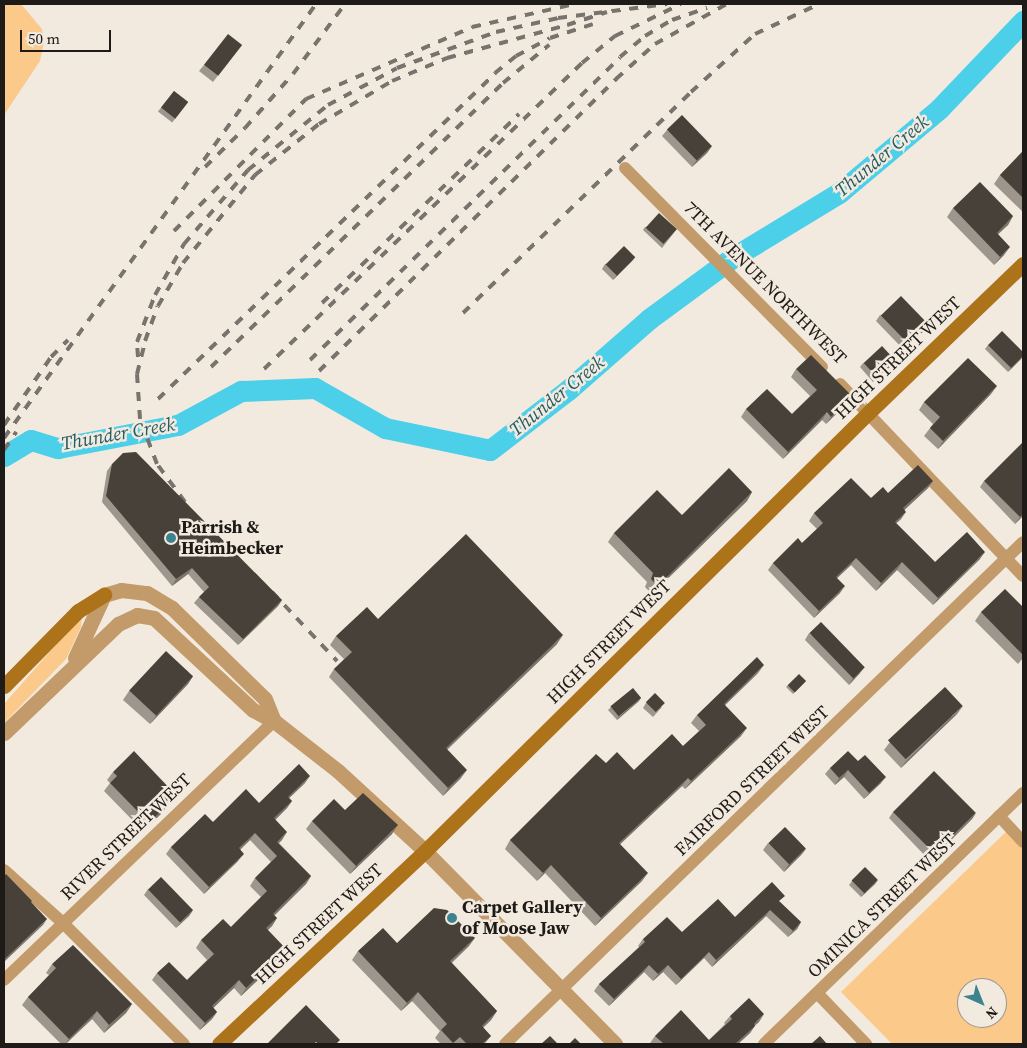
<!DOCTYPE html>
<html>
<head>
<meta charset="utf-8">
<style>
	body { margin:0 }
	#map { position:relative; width:1027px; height:1048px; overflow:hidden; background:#f2eadf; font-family:"Source Serif 4",serif }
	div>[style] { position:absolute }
	.green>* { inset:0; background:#fbc98a }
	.river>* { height:21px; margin:-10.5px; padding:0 10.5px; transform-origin:10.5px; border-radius:10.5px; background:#4ccfe8 }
	.minor>* { height:12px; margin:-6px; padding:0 6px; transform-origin:6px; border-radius:6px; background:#c39b6b }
	.tertiary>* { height:15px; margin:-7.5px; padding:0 7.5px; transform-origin:7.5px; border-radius:7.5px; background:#c39b6b }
	.secondary>* { height:15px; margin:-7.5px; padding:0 7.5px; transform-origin:7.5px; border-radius:7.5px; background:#ad731a }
	.rail>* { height:4px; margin-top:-2px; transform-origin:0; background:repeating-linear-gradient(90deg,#79736d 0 9px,transparent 0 18px) }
	.wall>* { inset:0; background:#9d968c; transform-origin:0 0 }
	.shaded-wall>* { inset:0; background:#7b746b }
	.building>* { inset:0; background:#484139; transform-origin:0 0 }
	.dots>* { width:14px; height:14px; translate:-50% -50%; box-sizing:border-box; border:2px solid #f2eadf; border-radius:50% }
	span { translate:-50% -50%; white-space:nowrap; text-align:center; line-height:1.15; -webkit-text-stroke:5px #f2eadf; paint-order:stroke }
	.street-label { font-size:18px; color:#1e1a17 }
	.poi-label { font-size:18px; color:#1e1a17; font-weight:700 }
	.left { translate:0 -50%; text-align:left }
	.water-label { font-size:19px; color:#255b65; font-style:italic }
	.frame { position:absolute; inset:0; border:5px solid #1e1a17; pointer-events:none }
	.north { position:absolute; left:957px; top:978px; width:50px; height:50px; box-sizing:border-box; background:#f2eadf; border:1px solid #9d978f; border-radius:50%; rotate:136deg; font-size:14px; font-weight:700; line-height:20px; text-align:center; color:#1e1a17 }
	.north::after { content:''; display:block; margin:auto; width:18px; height:22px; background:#3d828f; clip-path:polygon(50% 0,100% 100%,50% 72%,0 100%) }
	.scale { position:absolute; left:20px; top:30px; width:91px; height:22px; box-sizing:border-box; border:2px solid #1e1a17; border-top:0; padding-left:6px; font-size:15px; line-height:18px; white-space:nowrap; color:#1e1a17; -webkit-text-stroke:4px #f2eadf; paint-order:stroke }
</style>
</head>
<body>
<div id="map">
	<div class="green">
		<div style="clip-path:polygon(4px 4px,21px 4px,42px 29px,44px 42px,40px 61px,4px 115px)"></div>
		<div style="clip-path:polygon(82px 615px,81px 627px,66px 659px,4px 723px,4px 704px)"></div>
		<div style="clip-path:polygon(evenodd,1011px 827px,1023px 841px,1023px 1044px,892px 1044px,841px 992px,1011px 827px,967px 988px,997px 988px,997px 1018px,967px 1018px,967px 988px)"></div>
	</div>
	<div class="river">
		<div style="left:4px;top:456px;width:31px;rotate:-31deg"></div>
		<div style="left:31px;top:440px;width:28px;rotate:17deg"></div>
		<div style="left:58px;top:448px;width:122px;rotate:-10.9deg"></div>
		<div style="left:178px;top:425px;width:72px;rotate:-28.4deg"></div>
		<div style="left:241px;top:391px;width:74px;rotate:-2.3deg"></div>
		<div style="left:315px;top:388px;width:81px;rotate:29.7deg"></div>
		<div style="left:385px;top:428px;width:107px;rotate:11.8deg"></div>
		<div style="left:490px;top:450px;width:98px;rotate:-37.6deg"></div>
		<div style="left:568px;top:390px;width:108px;rotate:-41.2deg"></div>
		<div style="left:649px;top:319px;width:103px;rotate:-36.3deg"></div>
		<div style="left:732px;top:258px;width:125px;rotate:-31.3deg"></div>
		<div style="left:839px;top:193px;width:131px;rotate:-40deg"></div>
		<div style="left:939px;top:109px;width:122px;rotate:-46.3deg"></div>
	</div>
	<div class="minor">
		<div style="left:625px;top:168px;width:280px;rotate:45.3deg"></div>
		<div style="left:840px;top:384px;width:265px;rotate:46.4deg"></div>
		<div style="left:999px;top:816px;width:35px;rotate:47deg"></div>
		<div style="left:4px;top:870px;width:79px;rotate:41.9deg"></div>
		<div style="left:63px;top:923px;width:171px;rotate:45deg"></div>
		<div style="left:4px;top:980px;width:374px;rotate:-43.8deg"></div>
		<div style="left:817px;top:993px;width:71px;rotate:46.1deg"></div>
		<div style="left:505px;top:1044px;width:721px;rotate:-44.1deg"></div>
		<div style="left:764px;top:1044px;width:361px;rotate:-44.1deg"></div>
	</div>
	<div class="tertiary">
		<div style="left:75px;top:658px;width:69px;rotate:-65.3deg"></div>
		<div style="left:104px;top:595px;width:18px;rotate:-16deg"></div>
		<div style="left:121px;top:590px;width:26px;rotate:7deg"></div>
		<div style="left:147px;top:593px;width:29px;rotate:31deg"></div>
		<div style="left:172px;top:608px;width:130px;rotate:44.4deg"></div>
		<div style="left:265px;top:699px;width:24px;rotate:68deg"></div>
		<div style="left:4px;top:733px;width:158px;rotate:-43.7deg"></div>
		<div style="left:118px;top:624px;width:21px;rotate:-25deg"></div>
		<div style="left:137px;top:615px;width:17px;rotate:10deg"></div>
		<div style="left:154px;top:618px;width:135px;rotate:42.9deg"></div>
		<div style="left:253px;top:710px;width:24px;rotate:28deg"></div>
		<div style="left:274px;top:721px;width:81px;rotate:38deg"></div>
		<div style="left:338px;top:771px;width:118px;rotate:42.6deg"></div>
		<div style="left:425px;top:851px;width:271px;rotate:45.4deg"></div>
	</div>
	<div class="secondary">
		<div style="left:4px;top:686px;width:105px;rotate:-45.4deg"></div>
		<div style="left:78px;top:611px;width:31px;rotate:-32deg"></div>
		<div style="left:219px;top:1044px;width:282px;rotate:-43.1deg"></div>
		<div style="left:425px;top:851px;width:623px;rotate:-44.67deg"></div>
		<div style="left:868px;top:413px;width:215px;rotate:-43.9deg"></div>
	</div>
	<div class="rail">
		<div style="left:205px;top:167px;width:56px;rotate:-44.3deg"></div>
		<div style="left:245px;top:128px;width:72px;rotate:-48.4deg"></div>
		<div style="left:293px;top:74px;width:87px;rotate:-53.4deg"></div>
		<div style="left:174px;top:231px;width:187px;rotate:-45deg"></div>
		<div style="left:306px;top:99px;width:181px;rotate:-23.4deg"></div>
		<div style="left:472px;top:27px;width:106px;rotate:-12.6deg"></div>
		<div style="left:322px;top:303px;width:273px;rotate:-43.8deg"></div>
		<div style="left:463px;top:313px;width:318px;rotate:-44.1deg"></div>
		<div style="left:691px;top:92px;width:86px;rotate:-42.2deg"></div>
		<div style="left:755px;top:34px;width:71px;rotate:-25.1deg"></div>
		<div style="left:138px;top:357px;width:15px;rotate:-94deg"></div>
		<div style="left:137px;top:342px;width:50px;rotate:-69deg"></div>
		<div style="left:155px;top:295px;width:59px;rotate:-60.4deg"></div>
		<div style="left:184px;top:244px;width:98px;rotate:-49.1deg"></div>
		<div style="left:248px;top:170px;width:103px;rotate:-39.1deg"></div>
		<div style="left:328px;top:105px;width:78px;rotate:-28.2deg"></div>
		<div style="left:397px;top:68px;width:105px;rotate:-20deg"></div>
		<div style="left:496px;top:32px;width:64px;rotate:-12.7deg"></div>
		<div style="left:558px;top:18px;width:110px;rotate:-7.3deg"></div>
		<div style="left:310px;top:360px;width:433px;rotate:-44.3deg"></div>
		<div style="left:620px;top:57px;width:33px;rotate:-40deg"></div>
		<div style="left:645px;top:36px;width:31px;rotate:-31deg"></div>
		<div style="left:672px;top:20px;width:37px;rotate:-19deg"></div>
		<div style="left:211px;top:367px;width:407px;rotate:-44.2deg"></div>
		<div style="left:503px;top:83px;width:60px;rotate:-39.6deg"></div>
		<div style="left:264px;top:369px;width:441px;rotate:-43.9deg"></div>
		<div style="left:582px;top:63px;width:43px;rotate:-39.3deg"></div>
		<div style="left:615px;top:36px;width:73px;rotate:-25.9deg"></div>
		<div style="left:319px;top:371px;width:417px;rotate:-44.5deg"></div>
		<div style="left:616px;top:79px;width:52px;rotate:-41.9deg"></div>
		<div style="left:655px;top:44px;width:82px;rotate:-29.1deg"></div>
		<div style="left:158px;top:399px;width:469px;rotate:-44deg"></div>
		<div style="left:495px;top:73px;width:27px;rotate:-39deg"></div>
		<div style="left:516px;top:56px;width:38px;rotate:-28deg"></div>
		<div style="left:550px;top:38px;width:45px;rotate:-18deg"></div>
		<div style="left:4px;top:425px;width:83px;rotate:-55.3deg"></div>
		<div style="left:51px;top:357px;width:24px;rotate:-45deg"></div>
		<div style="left:4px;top:438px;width:535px;rotate:-54.29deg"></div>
		<div style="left:4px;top:450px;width:22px;rotate:-56deg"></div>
		<div style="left:185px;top:502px;width:47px;rotate:-126.4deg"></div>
		<div style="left:157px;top:464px;width:48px;rotate:-110.7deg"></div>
		<div style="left:140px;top:419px;width:45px;rotate:-93.8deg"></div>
		<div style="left:137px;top:374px;width:34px;rotate:-76deg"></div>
		<div style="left:145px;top:341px;width:37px;rotate:-70deg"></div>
		<div style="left:158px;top:306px;width:50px;rotate:-59.8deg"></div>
		<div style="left:183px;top:263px;width:114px;rotate:-50.7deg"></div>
		<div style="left:255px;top:175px;width:82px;rotate:-38.6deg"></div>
		<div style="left:319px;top:124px;width:85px;rotate:-30.5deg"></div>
		<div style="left:392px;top:81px;width:60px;rotate:-22.7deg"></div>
		<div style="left:447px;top:58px;width:124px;rotate:-15.4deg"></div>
		<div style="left:567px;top:25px;width:42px;rotate:-18deg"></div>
		<div style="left:272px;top:592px;width:95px;rotate:46.7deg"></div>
	</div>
	<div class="wall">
		<div style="clip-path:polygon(237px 51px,213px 82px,199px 71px,204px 65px)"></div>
		<div style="left:174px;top:91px;width:18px;height:26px;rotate:38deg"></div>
		<div style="clip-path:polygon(667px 130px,712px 146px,707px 153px,692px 167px,662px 136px)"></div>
		<div style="clip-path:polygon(1023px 151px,1023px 212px,994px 184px,1000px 175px)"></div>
		<div style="clip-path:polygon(953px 208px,1013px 216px,1008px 225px,998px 234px,1004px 255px,994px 265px,947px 217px)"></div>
		<div style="clip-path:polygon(645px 227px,677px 229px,662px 248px,643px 230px)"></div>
		<div style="clip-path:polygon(635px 257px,632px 261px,613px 280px,602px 269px,605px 264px)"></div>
		<div style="clip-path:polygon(880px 315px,924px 331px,904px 350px,876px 321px)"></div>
		<div style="clip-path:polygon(988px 345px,1022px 358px,1008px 372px,985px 349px)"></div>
		<div style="clip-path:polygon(863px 363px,892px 365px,873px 382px,860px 367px)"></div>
		<div style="clip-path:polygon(796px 369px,847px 403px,826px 424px,822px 420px,783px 459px,741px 417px,746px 409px,792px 414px,810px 396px,791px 377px)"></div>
		<div style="clip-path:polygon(991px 394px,938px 449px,924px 436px,933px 424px,919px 410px,924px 402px)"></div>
		<div style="clip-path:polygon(112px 464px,282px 600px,278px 606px,238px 645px,194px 603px,199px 597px,204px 592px,188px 574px,172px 586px,102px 502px,107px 471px)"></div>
		<div style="clip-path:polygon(933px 481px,928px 488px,904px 510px,901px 519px,896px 523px,935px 562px,980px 559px,933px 605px,897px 570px,876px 591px,851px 565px,837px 578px,840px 593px,814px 618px,768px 570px,773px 563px,802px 543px,817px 529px,809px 521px,814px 513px)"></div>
		<div style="clip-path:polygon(984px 481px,1023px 516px,1015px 524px,980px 487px)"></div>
		<div style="clip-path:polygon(752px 492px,747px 501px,652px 594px,645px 587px,647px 582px,608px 542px,614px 533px,682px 515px)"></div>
		<div style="clip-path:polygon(1023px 607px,1023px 658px,1018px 664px,975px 621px,981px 612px)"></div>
		<div style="clip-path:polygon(378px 619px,557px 644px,447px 750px,461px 778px,443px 796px,329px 677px,334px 669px,344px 659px,330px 645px,336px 636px)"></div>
		<div style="clip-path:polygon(809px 633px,860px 673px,849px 685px,805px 640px)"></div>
		<div style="clip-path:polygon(758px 673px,725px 705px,741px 736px,685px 789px,682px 786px,620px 844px,642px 881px,595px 926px,545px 873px,537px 881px,505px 849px,510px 840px,606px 763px,634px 770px,683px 746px,699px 731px,691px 723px,697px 715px)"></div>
		<div style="clip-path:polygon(193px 676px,188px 684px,150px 724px,123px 700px,129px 691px)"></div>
		<div style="clip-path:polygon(806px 681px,793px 694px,786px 687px,788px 685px)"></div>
		<div style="clip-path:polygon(639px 701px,617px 720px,608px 710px,611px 707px)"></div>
		<div style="clip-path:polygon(646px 703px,662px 707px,653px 717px,643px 708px)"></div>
		<div style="clip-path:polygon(957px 714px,901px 768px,884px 750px,890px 742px)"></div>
		<div style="clip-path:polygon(858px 761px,881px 783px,864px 799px,844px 777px,835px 785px,825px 774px,830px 768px)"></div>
		<div style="clip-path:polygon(113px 772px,169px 802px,162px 813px,143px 831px,104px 791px,110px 783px,107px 780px)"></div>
		<div style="clip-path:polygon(305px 783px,289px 798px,292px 801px,287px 808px,275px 820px,282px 840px,279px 843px,311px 876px,306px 884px,274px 915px,277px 918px,272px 926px,268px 930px,287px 950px,282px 957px,241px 996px,234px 988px,213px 1008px,217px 1012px,212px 1019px,200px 1030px,152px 980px,157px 973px,187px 980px,207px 960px,196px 948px,201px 940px,231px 927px,261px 897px,250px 886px,255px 878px,271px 862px,250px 840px,240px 850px,238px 861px,204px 894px,166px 854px,171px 847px,213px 822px,259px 803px)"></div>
		<div style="clip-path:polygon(345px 810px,392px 834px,350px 874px,306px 829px,312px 821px)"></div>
		<div style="clip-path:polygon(893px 812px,976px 813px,972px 819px,930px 861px,889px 818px)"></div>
		<div style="clip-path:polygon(768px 843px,806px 849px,801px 855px,784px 872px,763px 850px)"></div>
		<div style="clip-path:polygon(878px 880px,875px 884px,861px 897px,849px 885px,852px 881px)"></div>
		<div style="clip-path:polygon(148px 889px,193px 910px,189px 916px,176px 928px,144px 895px)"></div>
		<div style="clip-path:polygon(780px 902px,801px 922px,797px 929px,788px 937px,766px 916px,712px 967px,704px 958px,676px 985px,663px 972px,653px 981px,644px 972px,609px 1006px,594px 991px,599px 984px,639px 947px,638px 946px,643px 939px,682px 932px,735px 917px)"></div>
		<div style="clip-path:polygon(397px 943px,469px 946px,452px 963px,497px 1011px,491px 1020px,483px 1028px,491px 1036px,484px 1044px,441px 1044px,435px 1038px,440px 1031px,412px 1001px,401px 1011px,352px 960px,358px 951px)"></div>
		<div style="clip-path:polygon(52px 964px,132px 1004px,126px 1013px,104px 1033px,92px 1019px,66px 1044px,61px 1044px,22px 1005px,28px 997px,49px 975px,46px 973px)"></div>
		<div style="clip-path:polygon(730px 1016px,759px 1022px,755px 1025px,750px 1033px,738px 1044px,651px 1044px,650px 1043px,655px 1036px,709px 1040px,725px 1024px,724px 1023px)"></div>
	</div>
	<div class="shaded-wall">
		<div style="clip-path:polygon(712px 146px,707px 153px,692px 167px,696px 161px)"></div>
		<div style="clip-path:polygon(1013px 216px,1008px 225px,991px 241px,997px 233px)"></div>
		<div style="clip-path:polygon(1010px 247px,1004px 255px,994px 265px,1000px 257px)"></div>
		<div style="clip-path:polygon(635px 257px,632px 261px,613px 280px,616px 276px)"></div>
		<div style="clip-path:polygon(928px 324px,924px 331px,904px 350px,908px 344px)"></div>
		<div style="clip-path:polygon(1023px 356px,1022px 358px,1008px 372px,1011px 368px)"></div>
		<div style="clip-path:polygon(895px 360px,892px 365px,873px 382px,876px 378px)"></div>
		<div style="clip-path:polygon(997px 386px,991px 394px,938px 449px,943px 441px)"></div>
		<div style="clip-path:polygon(852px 396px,847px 403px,826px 424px,831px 417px)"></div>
		<div style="clip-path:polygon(827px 412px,822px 420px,783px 459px,788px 452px)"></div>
		<div style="clip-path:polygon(933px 481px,928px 488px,898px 516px,903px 508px)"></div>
		<div style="clip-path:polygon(752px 492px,747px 501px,652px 594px,658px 586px)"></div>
		<div style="clip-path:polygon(906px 512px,901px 519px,890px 529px,895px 522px)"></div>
		<div style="clip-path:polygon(1023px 514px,1023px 516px,1015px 524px,1020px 517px)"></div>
		<div style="clip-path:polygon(985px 552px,980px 559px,933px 605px,938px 598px)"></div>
		<div style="clip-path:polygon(856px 558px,851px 565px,831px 584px,836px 577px)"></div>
		<div style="clip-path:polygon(902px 562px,897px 570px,876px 591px,881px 583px)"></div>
		<div style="clip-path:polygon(192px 568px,188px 574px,172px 586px,176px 579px)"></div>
		<div style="clip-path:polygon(845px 586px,840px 593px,814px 618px,819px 611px)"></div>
		<div style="clip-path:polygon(282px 600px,278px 606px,238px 645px,243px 639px)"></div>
		<div style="clip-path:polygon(563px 635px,557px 644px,440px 756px,446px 748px)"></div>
		<div style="clip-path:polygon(764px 665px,758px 673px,718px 712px,724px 704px)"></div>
		<div style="clip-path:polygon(865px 667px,860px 673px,849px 685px,853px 678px)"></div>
		<div style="clip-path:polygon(193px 676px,188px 684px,150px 724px,156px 716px)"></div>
		<div style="clip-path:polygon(641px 698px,639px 701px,617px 720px,619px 717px)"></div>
		<div style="clip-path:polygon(963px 706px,957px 714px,901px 768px,907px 760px)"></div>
		<div style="clip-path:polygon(747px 728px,741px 736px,685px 789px,691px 781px)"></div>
		<div style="clip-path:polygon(467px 770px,461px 778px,443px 796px,448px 788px)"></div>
		<div style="clip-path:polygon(848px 770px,844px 777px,835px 785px,839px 778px)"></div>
		<div style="clip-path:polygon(310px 776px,305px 783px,283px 804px,288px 797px)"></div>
		<div style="clip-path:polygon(886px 777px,881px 783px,864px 799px,869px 793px)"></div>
		<div style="clip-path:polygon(688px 778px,682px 786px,613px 851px,619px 843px)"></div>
		<div style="clip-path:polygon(175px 794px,169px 802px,160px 811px,166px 802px)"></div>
		<div style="clip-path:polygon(292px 801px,287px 808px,269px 826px,274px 818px)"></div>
		<div style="clip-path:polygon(168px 804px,162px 813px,143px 831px,149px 823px)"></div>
		<div style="clip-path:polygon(976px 813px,972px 819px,930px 861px,935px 854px)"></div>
		<div style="clip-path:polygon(398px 825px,392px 834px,350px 874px,356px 866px)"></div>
		<div style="clip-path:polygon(287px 832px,282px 840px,272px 849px,277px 842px)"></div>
		<div style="clip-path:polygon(255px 833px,250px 840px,233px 856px,239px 848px)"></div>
		<div style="clip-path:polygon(806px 849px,801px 855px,784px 872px,788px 865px)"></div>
		<div style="clip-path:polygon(244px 854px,238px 861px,204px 894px,209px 887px)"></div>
		<div style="clip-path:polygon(551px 865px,545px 873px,537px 881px,543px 873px)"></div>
		<div style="clip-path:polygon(648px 873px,642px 881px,595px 926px,601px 918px)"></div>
		<div style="clip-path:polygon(311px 876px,306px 884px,268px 922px,273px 914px)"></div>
		<div style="clip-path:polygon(878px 880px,875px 884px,861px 897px,864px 893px)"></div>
		<div style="clip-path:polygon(193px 910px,189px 916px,176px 928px,181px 922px)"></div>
		<div style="clip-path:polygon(770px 910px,766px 916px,712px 967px,716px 960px)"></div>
		<div style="clip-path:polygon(277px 918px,272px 926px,261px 936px,266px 928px)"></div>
		<div style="clip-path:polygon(47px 919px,43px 925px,4px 962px,4px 960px)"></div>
		<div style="clip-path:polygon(801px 922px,797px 929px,788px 937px,793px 931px)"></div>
		<div style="clip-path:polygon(475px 938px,469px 946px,444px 969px,450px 961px)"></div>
		<div style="clip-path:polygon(287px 950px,282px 957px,241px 996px,246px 988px)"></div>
		<div style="clip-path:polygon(709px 952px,704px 958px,676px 985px,681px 979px)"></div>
		<div style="clip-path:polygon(649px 965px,644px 972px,609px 1006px,614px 999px)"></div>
		<div style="clip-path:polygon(668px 965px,663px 972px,653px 981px,658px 974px)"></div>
		<div style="clip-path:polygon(239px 980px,234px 988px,207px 1014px,212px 1006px)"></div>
		<div style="clip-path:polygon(418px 992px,412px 1001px,401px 1011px,407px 1003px)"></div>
		<div style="clip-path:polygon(132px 1004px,126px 1013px,104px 1033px,109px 1025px)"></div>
		<div style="clip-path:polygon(97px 1011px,92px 1019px,65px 1044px,69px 1039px)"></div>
		<div style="clip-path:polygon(497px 1011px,491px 1020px,476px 1034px,482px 1026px)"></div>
		<div style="clip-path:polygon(217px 1012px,212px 1019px,200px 1030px,205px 1023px)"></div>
		<div style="clip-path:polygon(764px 1014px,759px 1022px,749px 1031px,754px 1024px)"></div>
		<div style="clip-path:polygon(755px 1026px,750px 1033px,738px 1044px,735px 1044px)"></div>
		<div style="clip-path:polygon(491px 1036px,484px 1044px,482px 1044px)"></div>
	</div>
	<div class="building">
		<div style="left:228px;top:34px;width:18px;height:39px;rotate:38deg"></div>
		<div style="left:174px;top:91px;width:18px;height:21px;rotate:38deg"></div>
		<div style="left:682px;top:115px;width:43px;height:21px;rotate:46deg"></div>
		<div style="clip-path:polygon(1023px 151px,1023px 198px,1000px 175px)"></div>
		<div style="clip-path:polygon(980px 182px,1013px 216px,997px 233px,1010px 247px,1000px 257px,953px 208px)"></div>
		<div style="left:659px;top:213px;width:24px;height:20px;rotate:42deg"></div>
		<div style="left:624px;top:246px;width:16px;height:26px;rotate:45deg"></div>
		<div style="left:901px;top:296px;width:39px;height:28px;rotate:46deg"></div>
		<div style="clip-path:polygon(1002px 331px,1023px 352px,1023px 356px,1011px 368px,988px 345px)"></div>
		<div style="left:882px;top:346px;width:19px;height:25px;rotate:47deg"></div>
		<div style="clip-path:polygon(811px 355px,852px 396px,831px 417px,827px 412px,788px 452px,746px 409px,767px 389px,792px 414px,817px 390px,796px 369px)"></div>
		<div style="clip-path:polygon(968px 358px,997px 386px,943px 441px,930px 428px,940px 417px,924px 402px)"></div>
		<div style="clip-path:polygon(1022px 443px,1023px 444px,1023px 514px,1020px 517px,984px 481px)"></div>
		<div style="clip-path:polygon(136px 452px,282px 600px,243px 639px,199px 597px,209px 587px,192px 568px,176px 579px,106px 496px,112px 464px,123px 453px)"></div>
		<div style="clip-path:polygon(918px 465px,933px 481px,903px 508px,906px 512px,895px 522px,935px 562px,967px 532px,985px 552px,938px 598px,902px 562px,881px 583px,856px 558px,836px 577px,845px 586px,819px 611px,773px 563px,798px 538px,802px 543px,823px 523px,814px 513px,851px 478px,871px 498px,883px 487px,888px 493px)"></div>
		<div style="clip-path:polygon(729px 468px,752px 492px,658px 586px,651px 579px,653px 573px,614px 533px,657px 490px,682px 515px)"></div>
		<div style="clip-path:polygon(466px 534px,563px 635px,446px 748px,467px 770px,448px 788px,334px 669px,352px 652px,336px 636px,367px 607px,378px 619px)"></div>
		<div style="clip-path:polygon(1005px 589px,1023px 607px,1023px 655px,981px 612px)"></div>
		<div style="left:821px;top:622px;width:63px;height:16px;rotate:46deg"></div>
		<div style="left:166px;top:651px;width:37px;height:54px;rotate:43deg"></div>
		<div style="clip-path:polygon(757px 657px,764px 665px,724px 704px,747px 728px,691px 781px,688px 778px,619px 843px,648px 873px,601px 918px,551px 865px,543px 873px,510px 840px,596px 754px,606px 763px,617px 752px,634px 770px,672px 734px,683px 746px,706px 725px,697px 715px)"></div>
		<div style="left:799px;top:674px;width:10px;height:16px;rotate:45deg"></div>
		<div style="left:945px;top:687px;width:26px;height:78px;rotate:47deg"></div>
		<div style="left:633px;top:688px;width:13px;height:29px;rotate:51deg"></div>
		<div style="left:655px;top:693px;width:14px;height:13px;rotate:45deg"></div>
		<div style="clip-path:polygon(134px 751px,175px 794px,166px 802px,168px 804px,149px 823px,110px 783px,117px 776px,113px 772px)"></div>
		<div style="clip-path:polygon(848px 751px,858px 761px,865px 755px,886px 777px,869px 793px,848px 770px,839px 778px,830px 768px)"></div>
		<div style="clip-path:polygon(299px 764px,310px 776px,288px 797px,292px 801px,274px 818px,287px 832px,277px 842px,311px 876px,273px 914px,277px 918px,266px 928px,287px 950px,246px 988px,239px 980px,212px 1006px,217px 1012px,205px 1023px,157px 973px,169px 962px,187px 980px,214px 954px,201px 940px,223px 919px,231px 927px,267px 891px,255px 878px,277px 856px,255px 833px,239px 848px,244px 854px,209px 887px,171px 847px,205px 814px,213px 822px,246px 789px,259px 803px)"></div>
		<div style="left:934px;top:771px;width:59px;height:58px;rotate:45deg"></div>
		<div style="clip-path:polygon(363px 793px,398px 825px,356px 866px,312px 821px,334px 799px,345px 810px)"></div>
		<div style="left:785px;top:827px;width:30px;height:23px;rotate:46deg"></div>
		<div style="left:865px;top:867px;width:18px;height:19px;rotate:45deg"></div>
		<div style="clip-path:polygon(6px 874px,32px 901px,31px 902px,47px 919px,4px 960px,4px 876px)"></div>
		<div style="left:161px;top:877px;width:46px;height:18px;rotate:46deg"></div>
		<div style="clip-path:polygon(772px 882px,785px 896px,779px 901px,801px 922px,793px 931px,770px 910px,716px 960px,709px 952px,681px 979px,668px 965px,658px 974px,649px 965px,614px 999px,599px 984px,645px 942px,643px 939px,667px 917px,682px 932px,718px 899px,735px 917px)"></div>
		<div style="clip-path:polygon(434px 908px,447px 910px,475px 938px,450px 961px,497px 1011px,482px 1026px,491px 1036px,482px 1044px,467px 1044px,460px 1037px,453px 1043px,441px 1030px,447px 1024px,418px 992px,407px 1003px,358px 951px,383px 928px,397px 943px)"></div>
		<div style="clip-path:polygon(73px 945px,132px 1004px,109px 1025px,97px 1011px,69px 1039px,28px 997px,56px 968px,52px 964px)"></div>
		<div style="clip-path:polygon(749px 998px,764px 1014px,754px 1024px,755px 1026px,735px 1044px,664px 1044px,655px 1036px,681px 1010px,709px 1040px,732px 1019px,730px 1016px)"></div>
		<div style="clip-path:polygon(306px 1005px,340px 1040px,336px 1044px,318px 1044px,316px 1042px,314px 1044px,267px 1044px)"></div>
		<div style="clip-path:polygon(550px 1036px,558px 1044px,541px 1044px)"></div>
		<div style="clip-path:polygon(820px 1036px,827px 1044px,811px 1044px)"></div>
		<div style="clip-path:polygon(575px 1038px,581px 1044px,569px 1044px)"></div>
	</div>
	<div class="dots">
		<div style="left:171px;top:538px;background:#3d828f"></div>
		<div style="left:452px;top:918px;background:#3d828f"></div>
	</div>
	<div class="street-label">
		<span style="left:765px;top:283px;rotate:45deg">7TH AVENUE NORTHWEST</span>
		<span style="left:898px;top:358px;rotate:-44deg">HIGH STREET WEST</span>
		<span style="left:609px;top:642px;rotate:-45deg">HIGH STREET WEST</span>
		<span style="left:752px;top:781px;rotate:-44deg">FAIRFORD STREET WEST</span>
		<span style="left:126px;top:837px;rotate:-44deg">RIVER STREET WEST</span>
		<span style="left:882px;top:906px;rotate:-44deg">OMINICA STREET WEST</span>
		<span style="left:319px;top:924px;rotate:-43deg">HIGH STREET WEST</span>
	</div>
	<div class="poi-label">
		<span class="left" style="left:181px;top:538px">Parrish &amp;<br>Heimbecker</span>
		<span class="left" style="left:462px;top:918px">Carpet Gallery<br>of Moose Jaw</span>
	</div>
	<div class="water-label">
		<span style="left:882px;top:156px;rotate:-40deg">Thunder Creek</span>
		<span style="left:557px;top:396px;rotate:-39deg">Thunder Creek</span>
		<span style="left:118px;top:434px;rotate:-10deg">Thunder Creek</span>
	</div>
	<div class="frame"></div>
	<div class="north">N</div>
	<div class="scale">50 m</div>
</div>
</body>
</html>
